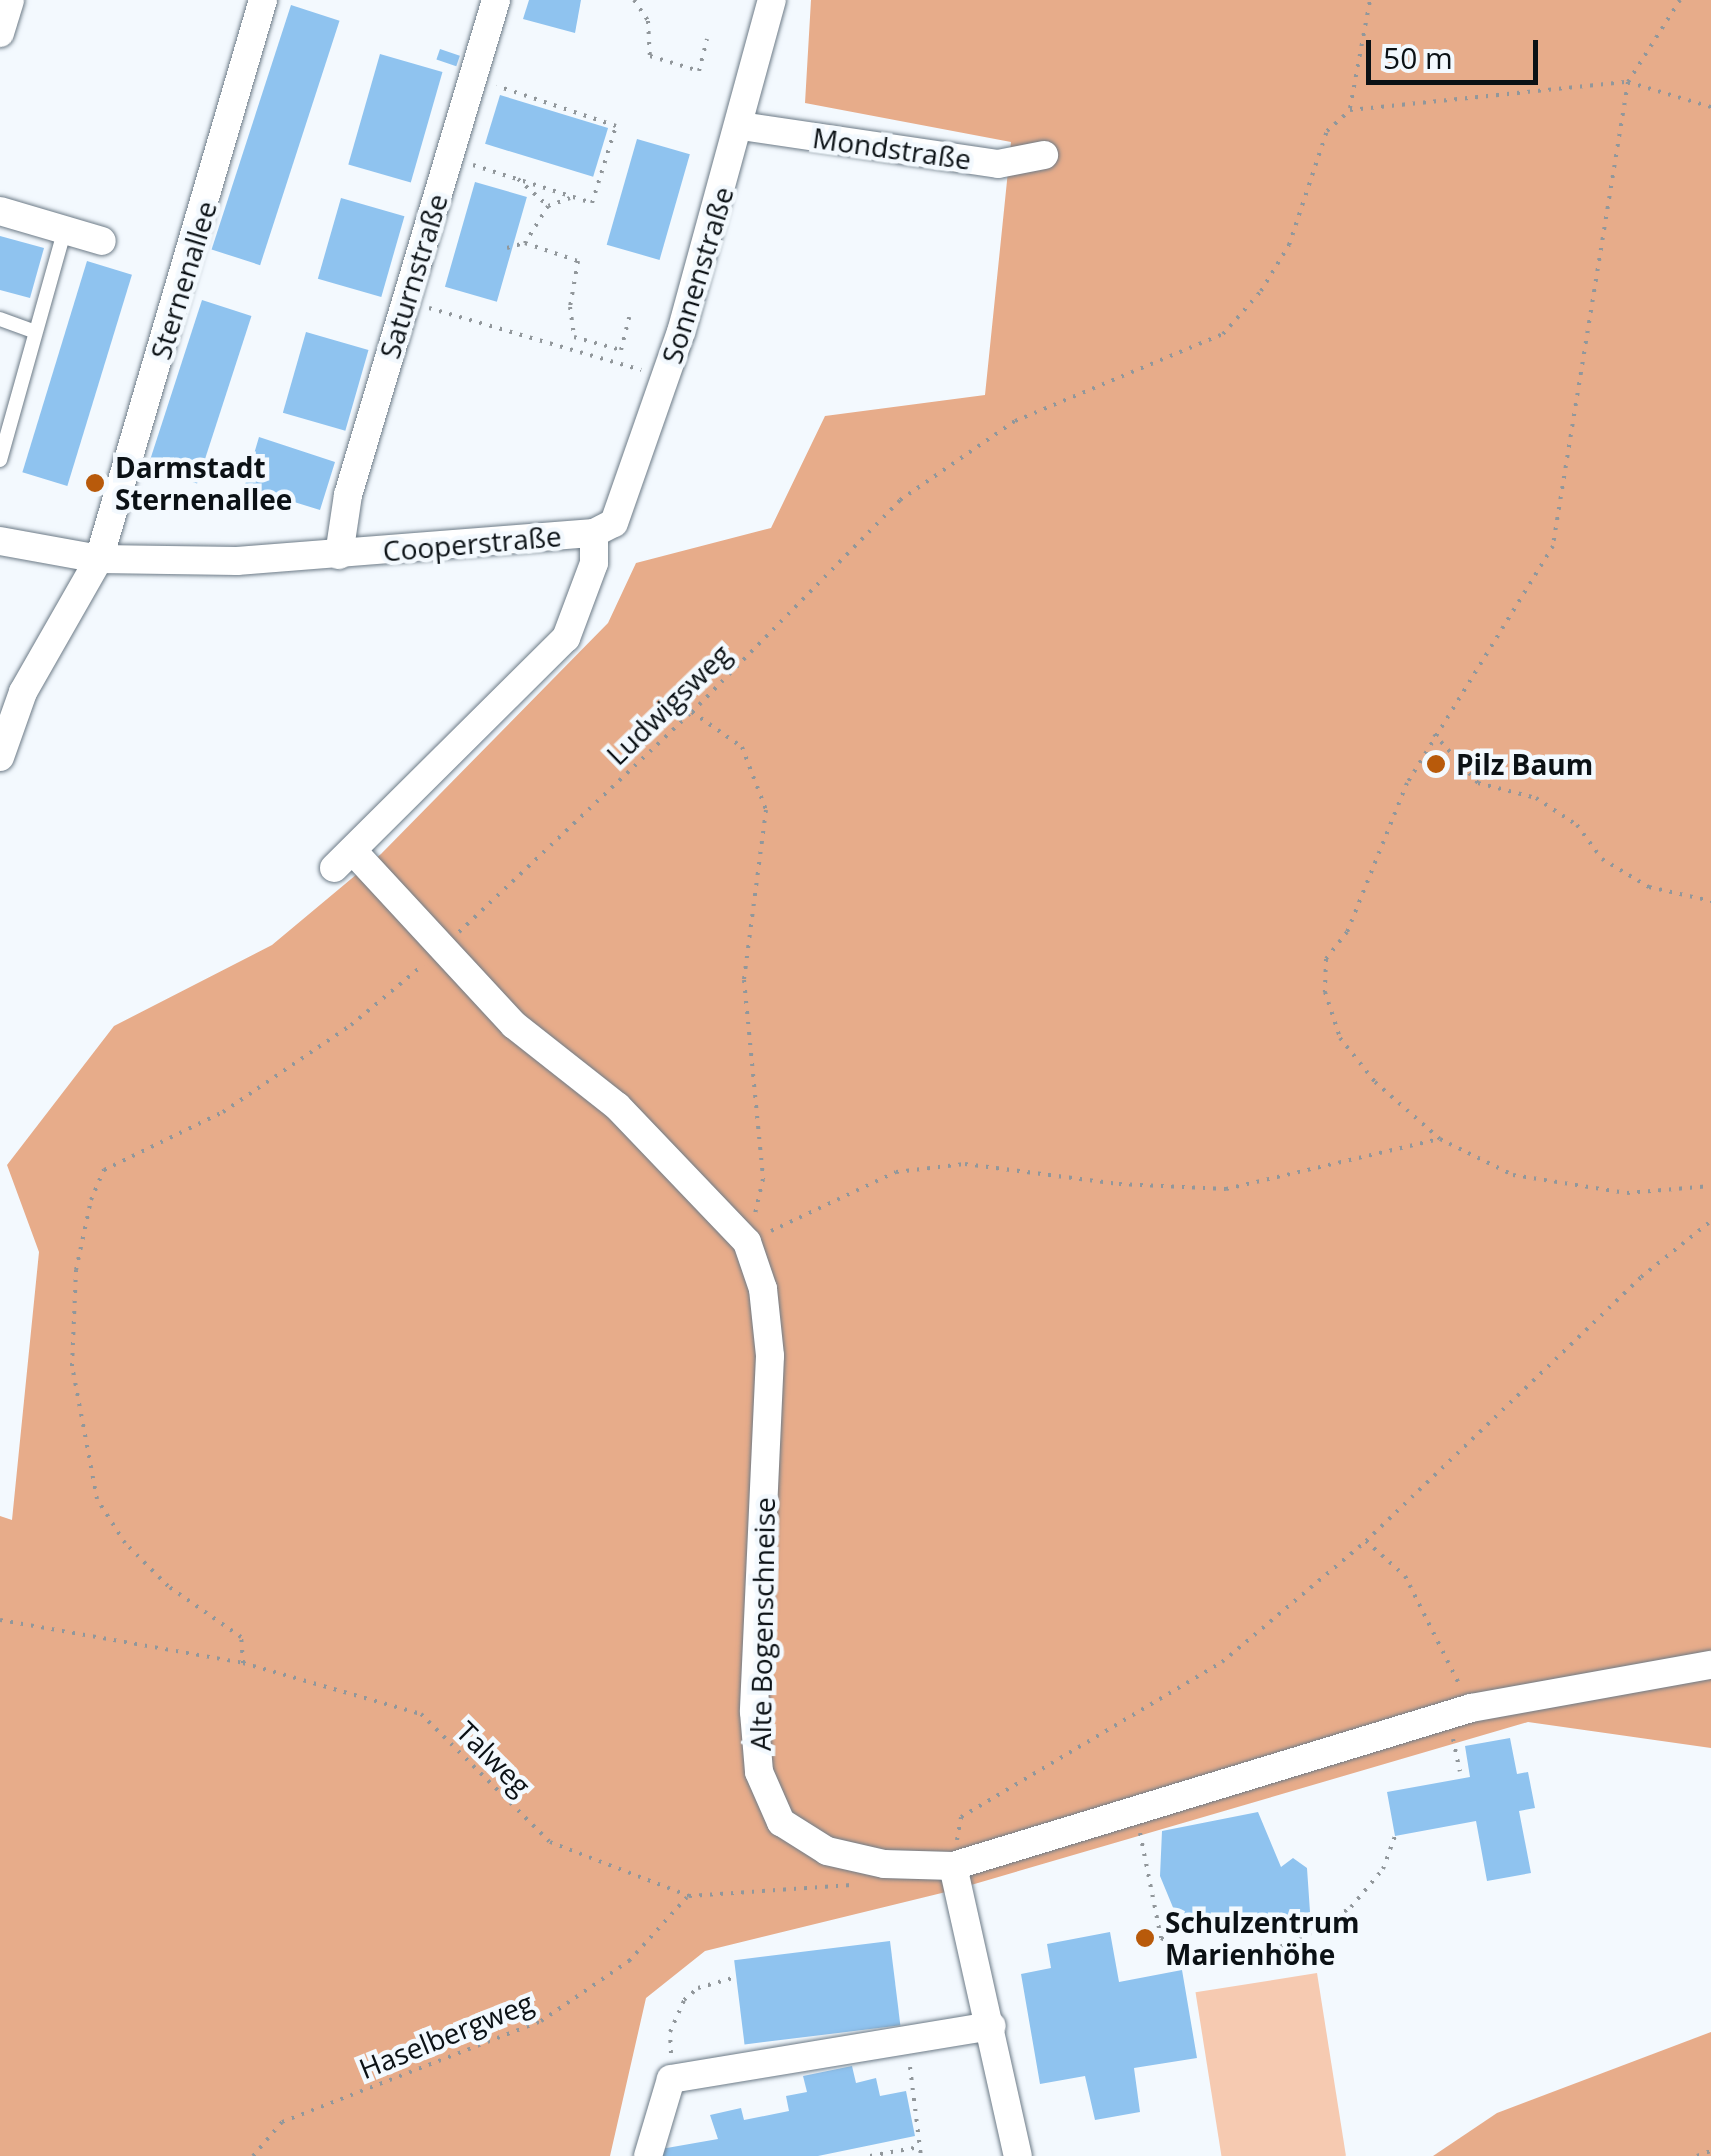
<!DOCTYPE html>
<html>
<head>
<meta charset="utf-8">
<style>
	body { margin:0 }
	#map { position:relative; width:1711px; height:2156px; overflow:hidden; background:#f3f9fe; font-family:"Open Sans",sans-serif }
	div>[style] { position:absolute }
	.green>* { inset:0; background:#f6cab1; transform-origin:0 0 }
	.forest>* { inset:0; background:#e7ac8a }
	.building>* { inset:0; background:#8fc3ef; transform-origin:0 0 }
	.path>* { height:4px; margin-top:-2px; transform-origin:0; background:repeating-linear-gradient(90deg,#91979b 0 2.5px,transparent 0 10.5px) }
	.roads { filter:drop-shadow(0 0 2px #6d7b87) drop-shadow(0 0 2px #6d7b87) }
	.service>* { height:14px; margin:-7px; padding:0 7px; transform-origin:7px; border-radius:7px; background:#fff }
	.minor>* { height:28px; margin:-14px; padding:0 14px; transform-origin:14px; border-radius:14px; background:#fff }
	.dots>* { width:28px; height:28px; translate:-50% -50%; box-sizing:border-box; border:5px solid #f3f9fe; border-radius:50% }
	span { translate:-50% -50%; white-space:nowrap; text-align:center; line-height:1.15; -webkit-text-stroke:9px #f3f9fe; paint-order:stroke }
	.street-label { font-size:28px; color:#0b1115 }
	.poi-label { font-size:28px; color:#0b1115; font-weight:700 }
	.left { translate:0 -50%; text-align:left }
	.scale { position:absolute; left:1366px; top:40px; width:172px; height:45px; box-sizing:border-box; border:5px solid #0b1115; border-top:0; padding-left:12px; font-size:30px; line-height:35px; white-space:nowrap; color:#0b1115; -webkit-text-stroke:8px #f3f9fe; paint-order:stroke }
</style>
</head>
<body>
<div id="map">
	<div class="green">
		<div style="left:1317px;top:1973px;width:185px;height:123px;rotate:81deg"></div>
	</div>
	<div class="forest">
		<div style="clip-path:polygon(811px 0,1711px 0,1711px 1748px,1528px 1722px,954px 1890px,705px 1951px,646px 1998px,610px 2156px,0 2156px,0 1516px,12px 1520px,39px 1252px,7px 1165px,114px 1026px,272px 945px,381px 854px,608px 623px,636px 563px,771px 528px,825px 416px,985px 395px,1011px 142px,805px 103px)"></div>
		<div style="clip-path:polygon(1711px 2032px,1711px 2156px,1433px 2156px,1497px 2113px)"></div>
	</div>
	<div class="building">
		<div style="clip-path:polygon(529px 0,581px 0,575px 33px,523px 19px)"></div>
		<div style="left:291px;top:5px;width:51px;height:257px;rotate:18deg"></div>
		<div style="left:440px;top:49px;width:21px;height:11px;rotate:19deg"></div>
		<div style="left:380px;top:54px;width:65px;height:115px;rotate:16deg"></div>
		<div style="left:500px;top:95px;width:113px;height:51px;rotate:17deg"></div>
		<div style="left:637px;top:139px;width:55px;height:110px;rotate:16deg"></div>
		<div style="left:475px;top:182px;width:54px;height:109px;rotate:16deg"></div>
		<div style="left:341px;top:198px;width:66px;height:84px;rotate:16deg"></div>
		<div style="clip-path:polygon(0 236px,44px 248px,30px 298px,0 290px)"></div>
		<div style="left:87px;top:261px;width:47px;height:221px;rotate:17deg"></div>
		<div style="left:202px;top:300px;width:52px;height:176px;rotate:18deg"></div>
		<div style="left:306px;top:332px;width:65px;height:84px;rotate:16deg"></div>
		<div style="clip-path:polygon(259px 437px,335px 462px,320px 510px,278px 497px,275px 506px,242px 495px)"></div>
		<div style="clip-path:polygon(1510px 1738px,1517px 1774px,1528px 1772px,1535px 1808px,1519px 1811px,1531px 1873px,1487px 1881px,1476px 1821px,1395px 1836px,1387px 1792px,1470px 1777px,1465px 1746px)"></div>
		<div style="clip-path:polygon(1258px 1812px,1281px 1867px,1293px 1858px,1307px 1868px,1310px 1912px,1263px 1932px,1259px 1922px,1244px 1929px,1204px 1917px,1179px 1922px,1160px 1876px,1162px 1831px)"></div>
		<div style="clip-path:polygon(1110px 1932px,1119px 1982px,1182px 1970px,1197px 2058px,1134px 2068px,1140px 2112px,1095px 2120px,1085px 2076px,1040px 2084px,1021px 1974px,1051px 1968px,1047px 1944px)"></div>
		<div style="left:890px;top:1941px;width:85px;height:157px;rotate:83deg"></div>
		<div style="clip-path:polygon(852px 2066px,856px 2083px,876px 2078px,880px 2096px,906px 2091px,915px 2136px,818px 2156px,662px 2156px,661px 2149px,718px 2139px,710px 2115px,741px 2108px,744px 2120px,789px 2111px,786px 2096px,807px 2092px,803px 2076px)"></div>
	</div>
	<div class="path">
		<div style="left:634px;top:0;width:25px;rotate:56deg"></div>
		<div style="left:648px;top:21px;width:35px;rotate:87deg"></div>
		<div style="left:650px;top:56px;width:51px;rotate:17deg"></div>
		<div style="left:699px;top:71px;width:33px;rotate:-76deg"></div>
		<div style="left:1680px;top:0;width:97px;rotate:122.4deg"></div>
		<div style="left:1628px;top:82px;width:470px;rotate:99.2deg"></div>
		<div style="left:1553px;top:546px;width:278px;rotate:121.6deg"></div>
		<div style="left:1407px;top:783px;width:161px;rotate:111.9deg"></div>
		<div style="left:1347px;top:932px;width:34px;rotate:128deg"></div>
		<div style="left:1326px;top:959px;width:33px;rotate:92deg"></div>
		<div style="left:1325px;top:992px;width:48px;rotate:71.9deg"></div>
		<div style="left:1340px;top:1038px;width:56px;rotate:51.5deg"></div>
		<div style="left:1375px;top:1082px;width:86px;rotate:41.2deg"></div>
		<div style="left:1440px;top:1139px;width:81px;rotate:26.3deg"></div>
		<div style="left:1513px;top:1175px;width:115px;rotate:9deg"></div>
		<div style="left:1627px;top:1193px;width:84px;rotate:-4.8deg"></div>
		<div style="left:1350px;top:108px;width:110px;rotate:-79.5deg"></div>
		<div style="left:473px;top:165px;width:125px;rotate:17.7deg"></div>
		<div style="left:592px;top:203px;width:81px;rotate:-72.7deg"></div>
		<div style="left:616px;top:126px;width:126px;rotate:-161.4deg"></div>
		<div style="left:518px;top:179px;width:40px;rotate:42deg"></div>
		<div style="left:570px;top:198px;width:23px;rotate:160deg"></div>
		<div style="left:548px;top:206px;width:44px;rotate:121.9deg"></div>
		<div style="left:525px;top:243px;width:56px;rotate:18.8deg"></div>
		<div style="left:578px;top:261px;width:47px;rotate:99.9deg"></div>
		<div style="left:570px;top:307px;width:30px;rotate:82deg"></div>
		<div style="left:574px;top:337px;width:49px;rotate:15.5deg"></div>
		<div style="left:621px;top:350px;width:34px;rotate:-76deg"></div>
		<div style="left:507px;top:248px;width:19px;rotate:-16deg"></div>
		<div style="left:429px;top:308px;width:221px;rotate:16.3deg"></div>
		<div style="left:692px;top:712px;width:61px;rotate:35deg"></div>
		<div style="left:742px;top:747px;width:67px;rotate:69.1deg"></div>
		<div style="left:766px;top:810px;width:171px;rotate:97.4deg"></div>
		<div style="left:744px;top:980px;width:200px;rotate:84.5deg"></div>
		<div style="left:763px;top:1179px;width:36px;rotate:103deg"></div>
		<div style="left:1434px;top:734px;width:66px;rotate:48.1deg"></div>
		<div style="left:1478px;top:783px;width:60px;rotate:14.5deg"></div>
		<div style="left:1536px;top:798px;width:49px;rotate:33.4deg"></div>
		<div style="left:1577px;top:825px;width:42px;rotate:53.7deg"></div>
		<div style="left:1602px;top:859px;width:55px;rotate:30.8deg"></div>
		<div style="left:1649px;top:887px;width:64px;rotate:12.7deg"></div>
		<div style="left:459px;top:932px;width:320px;rotate:-43.4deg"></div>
		<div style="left:692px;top:712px;width:297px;rotate:-45.5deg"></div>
		<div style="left:900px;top:500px;width:140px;rotate:-34.5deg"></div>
		<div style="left:1015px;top:421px;width:225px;rotate:-22.7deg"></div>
		<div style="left:1223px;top:334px;width:57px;rotate:-48.5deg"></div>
		<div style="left:1261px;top:291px;width:54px;rotate:-58.7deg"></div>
		<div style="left:1289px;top:245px;width:120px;rotate:-71.6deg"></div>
		<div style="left:1327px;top:131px;width:31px;rotate:-42deg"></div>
		<div style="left:1350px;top:110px;width:279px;rotate:-5.8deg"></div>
		<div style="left:1628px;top:82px;width:87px;rotate:16.8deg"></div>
		<div style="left:771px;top:1231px;width:138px;rotate:-25.3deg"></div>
		<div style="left:896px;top:1172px;width:69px;rotate:-6.6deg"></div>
		<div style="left:965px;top:1164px;width:155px;rotate:7.4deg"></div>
		<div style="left:1119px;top:1184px;width:107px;rotate:2.7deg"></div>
		<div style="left:1226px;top:1189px;width:220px;rotate:-13.2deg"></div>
		<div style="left:1366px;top:1541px;width:52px;rotate:41.9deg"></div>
		<div style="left:1405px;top:1576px;width:123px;rotate:63.4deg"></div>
		<div style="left:0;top:1620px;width:247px;rotate:10deg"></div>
		<div style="left:243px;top:1663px;width:185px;rotate:16deg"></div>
		<div style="left:421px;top:1714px;width:182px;rotate:44.8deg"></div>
		<div style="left:550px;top:1842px;width:149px;rotate:21.2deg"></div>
		<div style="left:689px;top:1896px;width:163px;rotate:-3.9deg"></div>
		<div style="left:243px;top:1663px;width:26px;rotate:-94deg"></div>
		<div style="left:241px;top:1637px;width:89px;rotate:-145.1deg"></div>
		<div style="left:168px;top:1586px;width:61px;rotate:-135deg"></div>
		<div style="left:125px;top:1543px;width:52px;rotate:-122.5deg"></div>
		<div style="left:97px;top:1499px;width:135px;rotate:-100.6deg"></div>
		<div style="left:72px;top:1366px;width:96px;rotate:-87.6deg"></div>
		<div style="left:76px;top:1270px;width:72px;rotate:-77.9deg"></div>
		<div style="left:91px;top:1200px;width:33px;rotate:-67deg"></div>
		<div style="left:104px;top:1170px;width:132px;rotate:-26deg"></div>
		<div style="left:223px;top:1112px;width:155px;rotate:-34.2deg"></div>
		<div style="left:351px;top:1025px;width:94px;rotate:-39.8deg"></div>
		<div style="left:1453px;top:1739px;width:33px;rotate:78deg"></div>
		<div style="left:1140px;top:1833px;width:107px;rotate:78.7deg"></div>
		<div style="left:1161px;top:1938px;width:40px;rotate:26.6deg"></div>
		<div style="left:1197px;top:1956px;width:64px;rotate:-0.9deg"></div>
		<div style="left:1261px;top:1955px;width:63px;rotate:-23.3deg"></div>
		<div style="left:1319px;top:1930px;width:39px;rotate:-36deg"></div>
		<div style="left:1351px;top:1907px;width:50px;rotate:-49.9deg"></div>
		<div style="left:1383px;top:1869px;width:35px;rotate:-70deg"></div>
		<div style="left:957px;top:1840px;width:23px;rotate:-80deg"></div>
		<div style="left:961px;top:1817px;width:304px;rotate:-30.7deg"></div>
		<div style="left:1222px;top:1662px;width:188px;rotate:-40deg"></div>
		<div style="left:1366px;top:1541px;width:381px;rotate:-43.8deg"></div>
		<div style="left:1641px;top:1277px;width:90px;rotate:-38.7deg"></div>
		<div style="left:671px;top:2053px;width:21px;rotate:-93deg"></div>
		<div style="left:670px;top:2032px;width:35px;rotate:-66deg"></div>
		<div style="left:684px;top:2000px;width:18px;rotate:-41deg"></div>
		<div style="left:698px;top:1988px;width:40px;rotate:-16deg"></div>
		<div style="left:910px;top:2067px;width:90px;rotate:83deg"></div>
		<div style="left:253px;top:2156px;width:45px;rotate:-49.5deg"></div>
		<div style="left:282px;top:2122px;width:278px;rotate:-21.3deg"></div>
		<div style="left:541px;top:2021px;width:107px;rotate:-34.3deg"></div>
		<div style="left:629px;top:1961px;width:86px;rotate:-47.8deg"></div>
		<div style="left:870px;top:2156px;width:50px;rotate:-10.4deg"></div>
		<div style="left:1697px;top:2156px;width:15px;rotate:-20deg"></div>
	</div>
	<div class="roads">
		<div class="service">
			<div style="left:0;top:319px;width:35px;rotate:20deg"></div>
			<div style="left:0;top:460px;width:240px;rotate:-74.3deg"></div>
		</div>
		<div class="minor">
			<div style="left:0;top:33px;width:34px;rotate:-73deg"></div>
			<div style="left:741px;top:126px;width:260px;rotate:8.4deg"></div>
			<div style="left:998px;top:164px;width:47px;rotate:-11.1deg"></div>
			<div style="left:0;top:211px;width:106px;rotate:16.4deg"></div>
			<div style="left:0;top:541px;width:101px;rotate:10.3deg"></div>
			<div style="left:99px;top:559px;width:138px;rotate:0.8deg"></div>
			<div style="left:237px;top:561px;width:358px;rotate:-4.5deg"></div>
			<div style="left:594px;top:533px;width:22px;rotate:-27deg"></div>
			<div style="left:614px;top:523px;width:202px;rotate:-70.7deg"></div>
			<div style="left:681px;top:332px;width:344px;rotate:-74.7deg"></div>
			<div style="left:339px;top:555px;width:61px;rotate:-81.5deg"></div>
			<div style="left:348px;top:495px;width:517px;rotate:-73.35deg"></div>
			<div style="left:0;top:757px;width:69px;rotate:-70.5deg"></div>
			<div style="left:23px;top:692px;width:153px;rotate:-60.3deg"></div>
			<div style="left:99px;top:559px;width:583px;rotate:-73.65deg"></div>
			<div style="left:353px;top:851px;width:237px;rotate:47.2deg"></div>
			<div style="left:514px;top:1025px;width:131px;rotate:38.2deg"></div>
			<div style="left:617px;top:1106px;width:188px;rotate:46.3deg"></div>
			<div style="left:747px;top:1242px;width:50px;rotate:71.2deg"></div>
			<div style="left:763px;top:1289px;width:67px;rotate:84deg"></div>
			<div style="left:770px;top:1356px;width:356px;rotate:92.6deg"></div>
			<div style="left:754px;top:1712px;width:60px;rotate:85.2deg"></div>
			<div style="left:759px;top:1772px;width:55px;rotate:66.3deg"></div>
			<div style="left:781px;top:1822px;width:54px;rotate:32.2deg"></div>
			<div style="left:827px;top:1851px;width:58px;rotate:12.8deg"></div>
			<div style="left:884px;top:1864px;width:69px;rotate:1.7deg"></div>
			<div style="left:953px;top:1866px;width:542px;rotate:-16.96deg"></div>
			<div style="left:1471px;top:1708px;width:244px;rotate:-10.2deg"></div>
			<div style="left:334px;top:868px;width:327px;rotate:-44.8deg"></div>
			<div style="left:566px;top:638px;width:80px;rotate:-69.5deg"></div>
			<div style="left:594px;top:563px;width:30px;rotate:-90deg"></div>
			<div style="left:953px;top:1866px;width:297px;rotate:77.4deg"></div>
			<div style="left:648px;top:2156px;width:80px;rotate:-73.4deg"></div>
			<div style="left:671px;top:2079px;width:325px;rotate:-9.4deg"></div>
		</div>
	</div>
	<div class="dots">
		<div style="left:95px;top:483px;background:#b85a0b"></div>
		<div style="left:1436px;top:764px;background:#b85a0b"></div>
		<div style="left:1145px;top:1938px;background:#b85a0b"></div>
	</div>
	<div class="street-label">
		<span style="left:892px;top:148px;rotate:8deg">Mondstraße</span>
		<span style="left:697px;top:275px;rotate:-73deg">Sonnenstraße</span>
		<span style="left:413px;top:276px;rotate:-73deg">Saturnstraße</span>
		<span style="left:183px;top:280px;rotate:-73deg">Sternenallee</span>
		<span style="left:472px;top:543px;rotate:-5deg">Cooperstraße</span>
		<span style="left:668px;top:704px;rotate:-44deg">Ludwigsweg</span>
		<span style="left:762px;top:1624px;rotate:-89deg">Alte Bogenschneise</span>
		<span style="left:494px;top:1758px;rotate:45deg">Talweg</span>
		<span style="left:446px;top:2035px;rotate:-22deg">Haselbergweg</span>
	</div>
	<div class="poi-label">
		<span class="left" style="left:115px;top:483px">Darmstadt<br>Sternenallee</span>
		<span class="left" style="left:1456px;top:764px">Pilz Baum</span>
		<span class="left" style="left:1165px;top:1938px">Schulzentrum<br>Marienhöhe</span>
	</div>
	<div class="scale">50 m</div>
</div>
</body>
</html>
